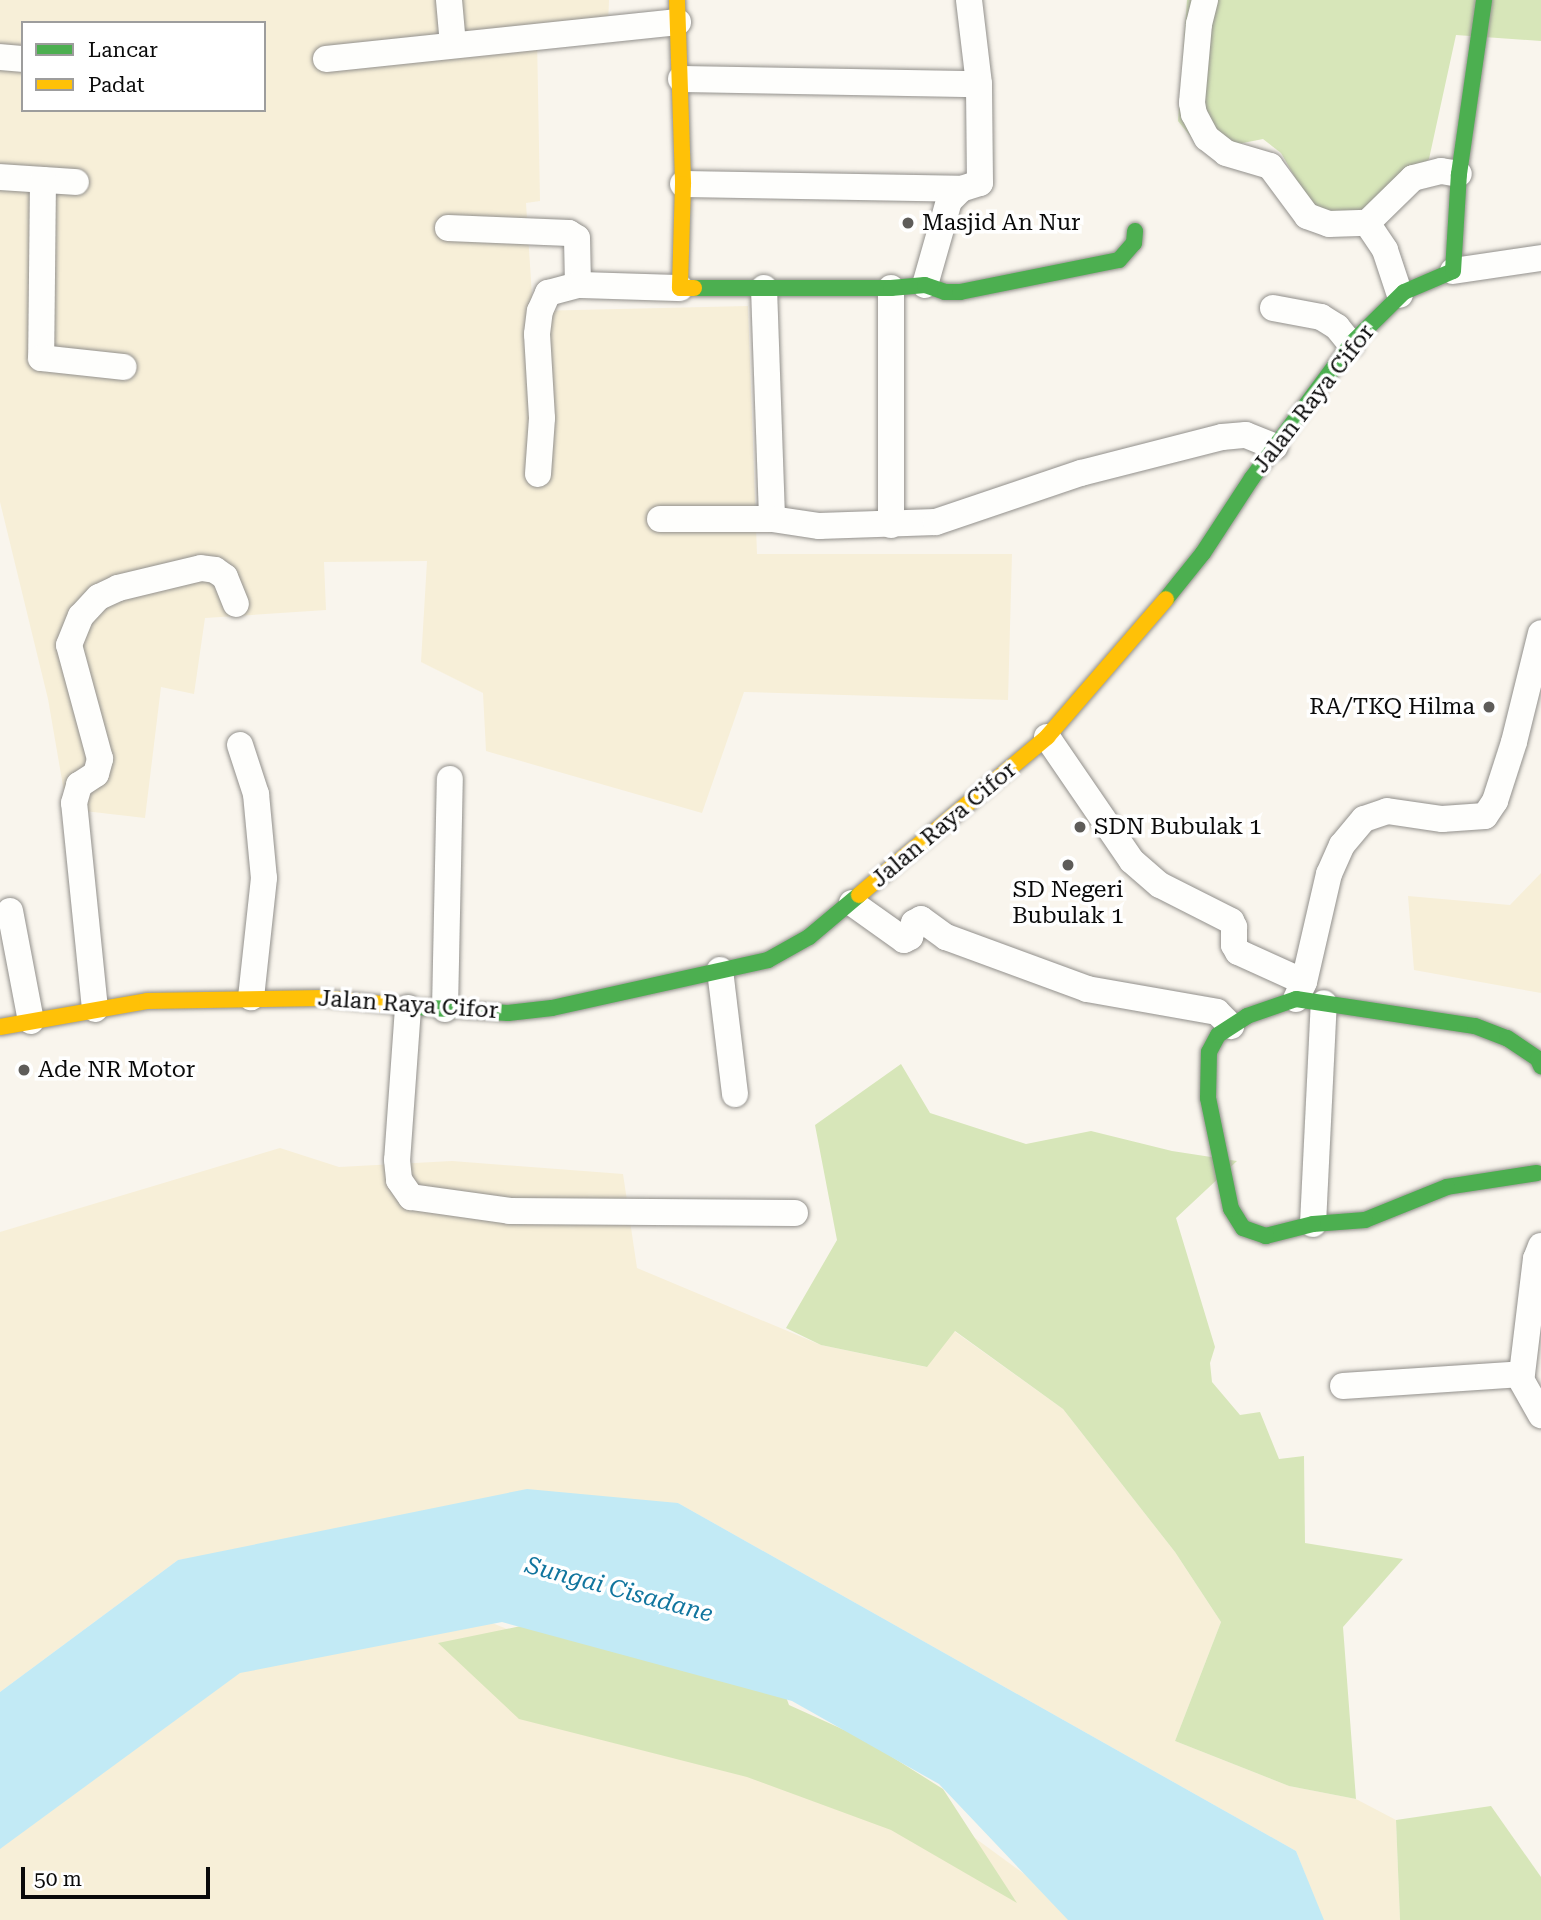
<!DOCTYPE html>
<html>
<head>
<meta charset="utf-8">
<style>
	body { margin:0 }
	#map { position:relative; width:1541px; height:1920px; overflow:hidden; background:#f9f5ed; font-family:"Roboto Serif",serif }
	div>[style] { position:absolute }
	.farmland>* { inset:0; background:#f7efd8 }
	.forest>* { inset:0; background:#d7e6b9 }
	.water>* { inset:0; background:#c2eaf5 }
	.roads { filter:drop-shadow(0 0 2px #92908c) drop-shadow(0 0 2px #92908c) }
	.street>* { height:26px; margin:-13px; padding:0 13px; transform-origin:13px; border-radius:13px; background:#fefefc }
	.fast>* { height:16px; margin:-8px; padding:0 8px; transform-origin:8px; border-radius:8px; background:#4caf50 }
	.slow>* { height:16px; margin:-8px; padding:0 8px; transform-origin:8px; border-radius:8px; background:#ffc107 }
	.dots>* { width:19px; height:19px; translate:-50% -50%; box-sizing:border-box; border:4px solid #fff; border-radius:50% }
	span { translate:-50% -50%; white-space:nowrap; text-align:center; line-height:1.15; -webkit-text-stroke:7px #fff; paint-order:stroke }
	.poi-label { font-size:23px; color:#0a0a0a }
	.left { translate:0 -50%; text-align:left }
	.right { translate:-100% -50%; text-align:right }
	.street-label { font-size:23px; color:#0a0a0a }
	.water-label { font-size:24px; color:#11759e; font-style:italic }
	.legend { position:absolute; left:21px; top:21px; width:245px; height:91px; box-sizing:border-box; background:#fff; border:2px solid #9d9d9d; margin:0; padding:9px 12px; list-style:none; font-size:21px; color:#0a0a0a }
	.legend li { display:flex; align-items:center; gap:14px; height:35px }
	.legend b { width:35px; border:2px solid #9d9d9d }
	.scale { position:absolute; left:21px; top:1867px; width:189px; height:32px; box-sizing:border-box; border:4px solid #0a0a0a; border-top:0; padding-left:9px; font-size:21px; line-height:24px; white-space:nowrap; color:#0a0a0a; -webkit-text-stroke:5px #fff; paint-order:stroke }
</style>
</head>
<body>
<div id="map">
	<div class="farmland">
		<div style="clip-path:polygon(evenodd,0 0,609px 0,608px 27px,537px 37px,540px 201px,526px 203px,533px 311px,748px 306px,757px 554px,1012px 554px,1008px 700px,744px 692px,702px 813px,486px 751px,483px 693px,421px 662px,427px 561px,324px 562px,326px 610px,205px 618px,194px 694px,161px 687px,145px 818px,67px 809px,48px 699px,0 502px,0 0,23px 23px,264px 23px,264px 110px,23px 110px,23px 23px)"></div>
		<div style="clip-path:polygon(1541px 873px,1541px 993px,1414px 970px,1408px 896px,1510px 905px)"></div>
		<div style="clip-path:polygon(280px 1148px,339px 1167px,452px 1161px,623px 1174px,637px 1268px,821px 1345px,926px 1367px,954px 1331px,1063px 1409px,1175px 1552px,1221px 1622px,1175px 1741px,1289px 1786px,1356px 1799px,1396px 1820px,1400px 1920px,1323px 1920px,1296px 1851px,678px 1503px,178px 1560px,0 1692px,0 1232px)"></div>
		<div style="clip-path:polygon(463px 1611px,923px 1800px,1079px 1914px,1081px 1920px,0 1920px,0 1841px,133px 1732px,320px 1626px)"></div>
	</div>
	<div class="forest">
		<div style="clip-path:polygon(1187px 0,1541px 0,1541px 41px,1456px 35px,1429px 159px,1391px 193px,1354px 219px,1297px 200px,1296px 179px,1281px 153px,1263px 139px,1238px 144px,1195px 142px,1178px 121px)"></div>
		<div style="clip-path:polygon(901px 1064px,930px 1113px,1026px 1144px,1091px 1131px,1172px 1151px,1237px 1161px,1176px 1218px,1215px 1347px,1210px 1363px,1212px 1382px,1240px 1415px,1260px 1412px,1279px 1459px,1304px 1456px,1305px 1543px,1403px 1559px,1343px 1627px,1356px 1799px,1289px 1786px,1175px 1741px,1221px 1622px,1175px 1552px,1063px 1409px,955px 1331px,927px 1367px,821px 1345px,786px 1328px,837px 1240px,815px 1125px)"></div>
		<div style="clip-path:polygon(521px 1626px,769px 1651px,789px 1705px,862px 1738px,943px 1789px,1017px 1903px,891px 1830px,747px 1777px,519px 1719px,438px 1643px)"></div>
		<div style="clip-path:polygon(1491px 1806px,1541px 1877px,1541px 1920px,1400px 1920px,1396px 1820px)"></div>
	</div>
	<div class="water">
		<div style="clip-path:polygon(527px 1489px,678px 1503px,1296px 1851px,1324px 1920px,1068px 1920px,939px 1784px,792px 1701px,502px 1622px,240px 1673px,0 1849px,0 1692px,178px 1560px)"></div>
	</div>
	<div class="roads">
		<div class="street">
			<div style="left:449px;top:0;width:45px;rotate:84.9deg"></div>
			<div style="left:1205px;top:0;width:25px;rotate:104deg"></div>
			<div style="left:1199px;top:24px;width:79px;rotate:95.1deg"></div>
			<div style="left:1192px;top:103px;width:11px;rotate:80deg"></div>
			<div style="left:1194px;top:114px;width:27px;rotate:62deg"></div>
			<div style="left:1207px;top:138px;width:24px;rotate:38deg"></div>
			<div style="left:1226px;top:153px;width:46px;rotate:16.5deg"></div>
			<div style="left:1270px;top:166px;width:62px;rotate:53.5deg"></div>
			<div style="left:1307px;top:216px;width:23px;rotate:20deg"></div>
			<div style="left:1329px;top:224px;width:38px;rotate:-2deg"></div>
			<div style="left:1367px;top:223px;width:32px;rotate:56deg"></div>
			<div style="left:1385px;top:250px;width:47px;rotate:71.6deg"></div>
			<div style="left:0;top:57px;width:23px;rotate:5deg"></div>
			<div style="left:326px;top:59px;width:354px;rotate:-6deg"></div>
			<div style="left:681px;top:79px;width:298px;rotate:1deg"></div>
			<div style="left:0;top:177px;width:76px;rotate:3.8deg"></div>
			<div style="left:43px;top:180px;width:178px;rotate:90.6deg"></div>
			<div style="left:41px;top:358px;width:83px;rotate:6.2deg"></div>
			<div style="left:683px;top:184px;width:278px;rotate:1deg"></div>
			<div style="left:1367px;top:223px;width:64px;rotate:-44.4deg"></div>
			<div style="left:1413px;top:178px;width:29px;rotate:-14deg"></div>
			<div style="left:1441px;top:171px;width:18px;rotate:9deg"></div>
			<div style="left:448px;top:228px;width:121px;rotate:2.4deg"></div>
			<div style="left:569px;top:233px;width:9px;rotate:32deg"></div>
			<div style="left:577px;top:238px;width:47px;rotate:88.8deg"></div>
			<div style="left:1453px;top:271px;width:89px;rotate:-8.4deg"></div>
			<div style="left:925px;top:285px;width:87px;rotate:-74.1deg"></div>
			<div style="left:949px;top:201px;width:17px;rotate:-45deg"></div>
			<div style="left:961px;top:189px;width:20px;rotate:-18deg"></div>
			<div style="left:980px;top:183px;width:99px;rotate:-90.6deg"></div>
			<div style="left:979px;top:84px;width:85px;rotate:-96.8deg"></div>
			<div style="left:764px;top:288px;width:231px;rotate:88deg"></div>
			<div style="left:1273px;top:308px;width:49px;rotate:10.6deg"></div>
			<div style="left:1321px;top:317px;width:19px;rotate:32deg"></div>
			<div style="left:1337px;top:327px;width:22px;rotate:51deg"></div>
			<div style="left:538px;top:474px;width:56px;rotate:-85.9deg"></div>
			<div style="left:542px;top:418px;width:84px;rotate:-93.4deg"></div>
			<div style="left:537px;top:334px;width:23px;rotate:-83deg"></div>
			<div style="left:540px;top:311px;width:20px;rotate:-66deg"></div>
			<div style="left:548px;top:293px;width:31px;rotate:-15deg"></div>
			<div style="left:578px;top:285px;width:102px;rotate:1.7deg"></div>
			<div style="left:660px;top:519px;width:112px"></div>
			<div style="left:772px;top:519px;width:48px;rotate:8.5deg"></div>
			<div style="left:819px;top:526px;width:117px;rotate:-2deg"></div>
			<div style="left:936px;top:522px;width:153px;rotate:-18.7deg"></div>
			<div style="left:1081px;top:473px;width:146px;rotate:-14.3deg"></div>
			<div style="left:1222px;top:437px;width:24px;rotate:-5deg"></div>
			<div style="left:1246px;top:435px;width:31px;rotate:22deg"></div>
			<div style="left:891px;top:525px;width:237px;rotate:-90deg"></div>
			<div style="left:1047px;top:737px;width:150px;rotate:55.6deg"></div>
			<div style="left:1132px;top:861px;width:37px;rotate:41deg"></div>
			<div style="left:1160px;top:885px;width:80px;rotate:26.9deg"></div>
			<div style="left:1231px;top:921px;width:7px;rotate:63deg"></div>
			<div style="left:1234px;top:927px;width:18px;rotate:90deg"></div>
			<div style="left:1234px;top:945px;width:8px;rotate:60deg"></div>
			<div style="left:1238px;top:952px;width:72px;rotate:24.4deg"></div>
			<div style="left:240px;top:745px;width:52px;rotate:71.9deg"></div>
			<div style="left:256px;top:794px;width:84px;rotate:84.6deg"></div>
			<div style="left:264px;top:878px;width:120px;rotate:96.2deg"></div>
			<div style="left:852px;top:903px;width:64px;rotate:35.4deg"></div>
			<div style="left:904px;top:940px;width:7px;rotate:-27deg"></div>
			<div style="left:910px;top:937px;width:15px;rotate:-74deg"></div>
			<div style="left:914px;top:923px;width:8px;rotate:-30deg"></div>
			<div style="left:921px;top:919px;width:31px;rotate:36deg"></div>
			<div style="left:946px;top:937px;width:150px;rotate:20.2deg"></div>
			<div style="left:1087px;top:989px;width:132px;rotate:10deg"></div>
			<div style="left:1217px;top:1012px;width:20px;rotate:45deg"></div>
			<div style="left:10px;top:911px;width:112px;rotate:79.2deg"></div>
			<div style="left:720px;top:970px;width:125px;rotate:83.1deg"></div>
			<div style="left:1296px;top:999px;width:19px;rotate:-65deg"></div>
			<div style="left:1304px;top:982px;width:111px;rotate:-77deg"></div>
			<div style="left:1329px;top:874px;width:32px;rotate:-66deg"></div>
			<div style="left:1342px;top:845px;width:34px;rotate:-50deg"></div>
			<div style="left:1364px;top:819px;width:24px;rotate:-19deg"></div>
			<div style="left:1387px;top:811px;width:56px;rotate:8.3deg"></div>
			<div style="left:1442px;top:819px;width:43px;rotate:-4deg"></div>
			<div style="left:1485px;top:816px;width:18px;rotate:-56deg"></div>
			<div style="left:1495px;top:801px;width:62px;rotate:-72.1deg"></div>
			<div style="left:1514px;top:742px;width:112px;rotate:-76.1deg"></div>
			<div style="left:408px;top:1008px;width:152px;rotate:94.1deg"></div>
			<div style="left:397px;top:1160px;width:20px;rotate:84deg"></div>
			<div style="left:399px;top:1180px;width:21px;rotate:55deg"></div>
			<div style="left:411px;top:1197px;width:100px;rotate:8deg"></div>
			<div style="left:510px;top:1211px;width:285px;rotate:0.4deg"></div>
			<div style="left:95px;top:1009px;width:207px;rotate:-95.8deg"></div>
			<div style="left:74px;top:803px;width:19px;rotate:-74deg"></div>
			<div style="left:79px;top:785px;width:20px;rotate:-33deg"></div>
			<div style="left:96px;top:774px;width:16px;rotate:-75deg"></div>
			<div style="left:100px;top:759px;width:118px;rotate:-105.2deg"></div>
			<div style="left:69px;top:645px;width:31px;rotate:-68deg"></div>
			<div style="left:81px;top:616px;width:26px;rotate:-47deg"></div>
			<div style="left:99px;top:597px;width:21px;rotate:-25deg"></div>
			<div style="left:118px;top:588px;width:85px;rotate:-13.5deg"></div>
			<div style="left:201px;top:568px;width:14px;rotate:8deg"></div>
			<div style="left:215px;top:570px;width:12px;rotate:35deg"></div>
			<div style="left:225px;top:577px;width:29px;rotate:68deg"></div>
			<div style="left:445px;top:1009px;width:230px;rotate:-88.8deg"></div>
			<div style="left:1313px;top:1224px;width:221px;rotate:-87.2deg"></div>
			<div style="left:1519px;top:1376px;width:45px;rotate:60.6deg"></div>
			<div style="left:1343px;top:1386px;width:179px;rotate:-3.8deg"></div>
			<div style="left:1522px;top:1374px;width:116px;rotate:-83.1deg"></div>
			<div style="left:1536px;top:1259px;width:14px;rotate:-69deg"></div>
		</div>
		<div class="fast">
			<div style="left:694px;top:288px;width:197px"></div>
			<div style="left:891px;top:288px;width:34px;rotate:-5deg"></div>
			<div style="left:925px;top:285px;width:21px;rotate:19deg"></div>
			<div style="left:945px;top:292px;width:15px"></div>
			<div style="left:960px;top:292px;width:162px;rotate:-11.4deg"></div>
			<div style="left:1119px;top:260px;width:23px;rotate:-49deg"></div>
			<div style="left:1134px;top:243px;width:12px;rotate:-85deg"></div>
			<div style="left:1166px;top:599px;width:59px;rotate:-51.2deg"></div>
			<div style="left:1203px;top:553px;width:90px;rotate:-56.8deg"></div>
			<div style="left:1252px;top:478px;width:167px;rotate:-53.5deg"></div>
			<div style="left:1351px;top:344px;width:74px;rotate:-44.5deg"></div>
			<div style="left:1404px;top:292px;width:53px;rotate:-23.2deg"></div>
			<div style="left:1453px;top:271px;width:97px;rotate:-86.5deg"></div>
			<div style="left:1459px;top:174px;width:176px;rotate:-81.8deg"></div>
			<div style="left:402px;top:1006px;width:106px;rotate:3.8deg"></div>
			<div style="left:508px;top:1013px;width:44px;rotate:-6.5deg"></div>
			<div style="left:552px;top:1008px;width:221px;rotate:-12.5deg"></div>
			<div style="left:768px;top:960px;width:47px;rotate:-29.3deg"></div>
			<div style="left:809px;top:937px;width:65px;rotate:-40deg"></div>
			<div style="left:1537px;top:1173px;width:91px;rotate:171.2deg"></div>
			<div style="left:1447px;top:1187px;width:88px;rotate:158.1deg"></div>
			<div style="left:1365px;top:1220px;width:52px;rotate:175.6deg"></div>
			<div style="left:1313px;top:1224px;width:49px;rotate:165.7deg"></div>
			<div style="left:1266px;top:1236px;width:24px;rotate:-161deg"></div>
			<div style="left:1243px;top:1228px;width:22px;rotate:-122deg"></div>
			<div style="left:1231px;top:1209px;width:113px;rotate:-101.7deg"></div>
			<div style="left:1208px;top:1098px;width:46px;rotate:-88.8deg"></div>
			<div style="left:1209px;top:1052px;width:19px;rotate:-62deg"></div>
			<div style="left:1218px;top:1035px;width:35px;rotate:-33deg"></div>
			<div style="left:1247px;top:1016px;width:52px;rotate:-19.1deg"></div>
			<div style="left:1296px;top:999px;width:181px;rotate:8.6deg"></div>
			<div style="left:1475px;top:1026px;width:34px;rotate:21deg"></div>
			<div style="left:1507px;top:1038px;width:37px;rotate:34deg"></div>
			<div style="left:1538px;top:1059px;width:8px;rotate:67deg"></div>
		</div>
		<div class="slow">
			<div style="left:677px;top:0;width:184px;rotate:88.1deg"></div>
			<div style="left:683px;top:184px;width:104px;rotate:91.7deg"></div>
			<div style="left:680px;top:288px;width:14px"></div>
			<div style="left:859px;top:895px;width:246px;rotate:-40deg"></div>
			<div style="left:1047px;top:737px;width:182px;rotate:-49.2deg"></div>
			<div style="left:0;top:1027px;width:149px;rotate:-10deg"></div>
			<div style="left:147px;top:1001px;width:176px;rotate:-1deg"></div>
			<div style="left:323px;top:998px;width:79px;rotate:5.8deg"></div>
		</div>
	</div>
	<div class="dots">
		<div style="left:908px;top:223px;background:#5e5c59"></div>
		<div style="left:1489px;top:707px;background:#5e5c59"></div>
		<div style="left:1080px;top:827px;background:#5e5c59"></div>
		<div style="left:1068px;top:865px;background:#5e5c59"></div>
		<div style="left:24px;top:1070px;background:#5e5c59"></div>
	</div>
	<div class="poi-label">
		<span class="left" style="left:922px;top:223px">Masjid An Nur</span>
		<span class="right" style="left:1475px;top:707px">RA/TKQ Hilma</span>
		<span class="left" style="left:1094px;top:827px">SDN Bubulak 1</span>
		<span style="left:1068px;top:903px">SD Negeri<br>Bubulak 1</span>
		<span class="left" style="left:38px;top:1070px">Ade NR Motor</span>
	</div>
	<div class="street-label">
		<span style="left:1314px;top:399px;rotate:-52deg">Jalan Raya Cifor</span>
		<span style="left:944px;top:825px;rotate:-40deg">Jalan Raya Cifor</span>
		<span style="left:408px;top:1005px;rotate:4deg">Jalan Raya Cifor</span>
	</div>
	<div class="water-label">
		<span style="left:619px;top:1590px;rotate:15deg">Sungai Cisadane</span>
	</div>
	<ul class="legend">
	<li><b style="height:9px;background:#4caf50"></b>Lancar</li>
	<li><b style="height:9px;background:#ffc107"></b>Padat</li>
	</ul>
	<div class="scale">50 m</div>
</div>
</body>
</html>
